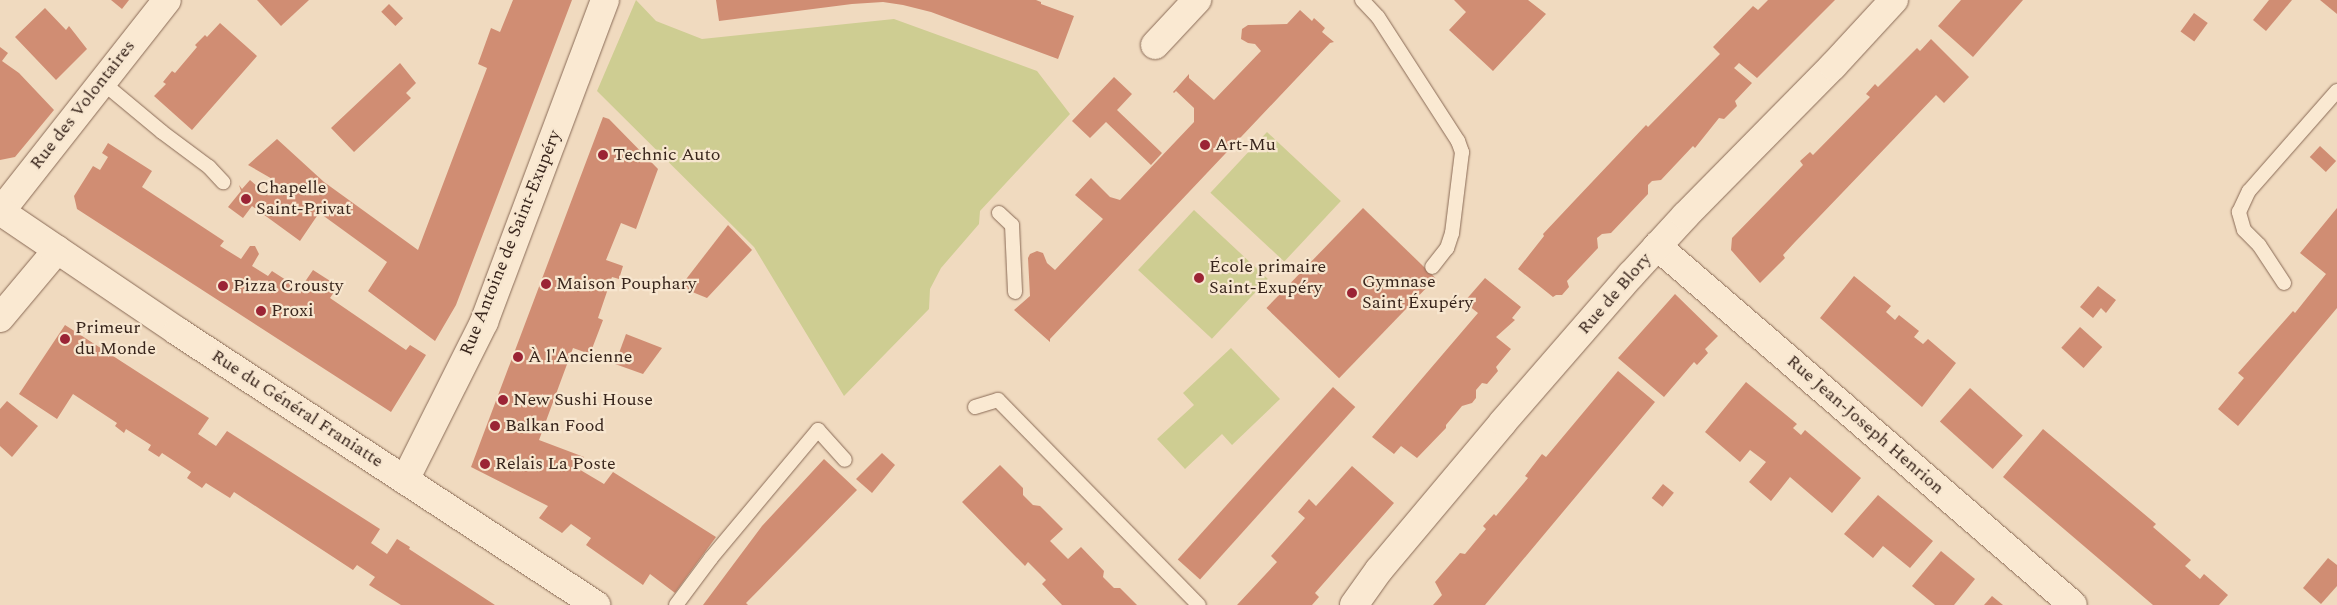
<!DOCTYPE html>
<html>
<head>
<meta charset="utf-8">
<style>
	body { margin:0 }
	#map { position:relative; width:2337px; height:605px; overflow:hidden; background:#f0dabf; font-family:Spectral,serif }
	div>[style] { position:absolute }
	.green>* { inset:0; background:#cecd92; transform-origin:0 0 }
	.building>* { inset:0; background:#d08d73; transform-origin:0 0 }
	.roads { filter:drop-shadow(0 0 1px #896a56) drop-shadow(0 0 1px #896a56) }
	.lane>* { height:14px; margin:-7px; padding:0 7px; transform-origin:7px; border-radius:7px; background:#fae9d2 }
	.street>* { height:28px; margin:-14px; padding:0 14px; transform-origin:14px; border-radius:14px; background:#fae9d2 }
	.secondary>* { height:28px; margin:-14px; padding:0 14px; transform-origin:14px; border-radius:14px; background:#fae9d2 }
	.dots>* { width:14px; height:14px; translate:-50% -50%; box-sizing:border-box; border:2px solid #f7e6cf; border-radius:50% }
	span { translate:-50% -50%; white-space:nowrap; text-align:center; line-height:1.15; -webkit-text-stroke:4.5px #f7e6cf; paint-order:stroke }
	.street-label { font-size:18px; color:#38251c }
	.poi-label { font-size:18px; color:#38251c }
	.left { translate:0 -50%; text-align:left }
</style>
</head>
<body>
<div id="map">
	<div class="green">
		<div style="clip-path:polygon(636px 0,656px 21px,702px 39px,894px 19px,1037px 71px,1070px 114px,980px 211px,979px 224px,941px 268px,930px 289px,929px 309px,844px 396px,754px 247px,597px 91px)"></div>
		<div style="left:1267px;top:132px;width:101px;height:83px;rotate:43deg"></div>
		<div style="left:1194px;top:210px;width:101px;height:82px;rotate:43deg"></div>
		<div style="clip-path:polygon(1231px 348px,1280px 399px,1232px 445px,1222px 434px,1185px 469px,1157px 439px,1194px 405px,1183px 393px)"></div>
	</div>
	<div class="building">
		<div style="clip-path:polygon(111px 0,129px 0,122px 9px)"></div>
		<div style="clip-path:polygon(257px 0,309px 0,281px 26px)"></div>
		<div style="clip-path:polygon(513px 0,572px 0,456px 305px,435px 341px,368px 291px,387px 262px,321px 214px,319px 213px,300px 241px,252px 206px,243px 218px,228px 207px,241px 191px,239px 185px,242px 189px,250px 180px,264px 192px,274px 180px,248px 165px,277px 139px,324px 182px,418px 250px,487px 68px,478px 64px,491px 28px,500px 32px)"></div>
		<div style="clip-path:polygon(716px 0,1036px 0,1041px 2px,1041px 4px,1074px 16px,1058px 59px,931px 12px,903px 5px,883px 2px,852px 4px,719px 21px)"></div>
		<div style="clip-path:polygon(1454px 0,1528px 0,1546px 14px,1493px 71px,1449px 30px,1466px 12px)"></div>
		<div style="clip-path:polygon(1768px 0,1835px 0,1757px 78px,1739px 63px,1734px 68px,1752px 83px,1735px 101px,1737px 106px,1724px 119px,1719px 118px,1695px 148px,1693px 146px,1661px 180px,1652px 181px,1648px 185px,1648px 194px,1611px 233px,1602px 234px,1597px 238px,1598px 248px,1567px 281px,1569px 287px,1562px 295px,1556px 295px,1553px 297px,1518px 269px,1544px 236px,1543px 234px,1575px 200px,1646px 125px,1648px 127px,1720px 54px,1713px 47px,1753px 6px,1758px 10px)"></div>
		<div style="clip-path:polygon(1961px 0,2023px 0,1973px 57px,1938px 26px)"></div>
		<div style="clip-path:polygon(2269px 0,2292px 0,2266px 31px,2253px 20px)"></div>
		<div style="clip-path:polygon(2320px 0,2337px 0,2337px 14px)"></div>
		<div style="left:389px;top:4px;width:20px;height:11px;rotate:45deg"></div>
		<div style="clip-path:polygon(45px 8px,66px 30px,69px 26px,87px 49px,56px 80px,15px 37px)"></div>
		<div style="clip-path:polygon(1300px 10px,1312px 21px,1314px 18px,1325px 28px,1322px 32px,1334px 42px,1330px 43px,1050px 339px,1050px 342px,1014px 310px,1030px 296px,1028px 258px,1030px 254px,1037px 251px,1043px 253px,1047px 263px,1055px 270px,1103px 219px,1075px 195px,1091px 178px,1110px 197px,1120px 200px,1194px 122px,1194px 108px,1176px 91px,1174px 93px,1173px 92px,1189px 74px,1189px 78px,1214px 100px,1261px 51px,1255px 44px,1248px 43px,1241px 39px,1242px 29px,1248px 25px,1287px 24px)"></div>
		<div style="left:2194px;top:13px;width:17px;height:23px;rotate:36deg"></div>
		<div style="clip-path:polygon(220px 23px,257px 56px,192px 130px,154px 96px,166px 84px,163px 82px,172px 71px,175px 73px,197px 47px,195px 45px,205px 35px,207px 37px)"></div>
		<div style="clip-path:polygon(1931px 39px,1969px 77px,1944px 103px,1936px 95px,1795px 242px,1783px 255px,1785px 258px,1760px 283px,1731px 250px,1732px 238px,1803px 165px,1800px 161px,1810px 152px,1813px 155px,1870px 97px,1866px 94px,1875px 84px,1878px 87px,1917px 48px,1920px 51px)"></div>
		<div style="clip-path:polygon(0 47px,8px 53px,2px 61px,19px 73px,54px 110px,15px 157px,0 160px)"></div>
		<div style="clip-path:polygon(400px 63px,416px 83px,406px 93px,411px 98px,354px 152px,331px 128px)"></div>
		<div style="clip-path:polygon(1114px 77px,1132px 94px,1117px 110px,1162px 153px,1151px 165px,1106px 122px,1090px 138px,1072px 121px)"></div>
		<div style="clip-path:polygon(603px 117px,609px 119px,658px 169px,636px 229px,621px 223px,606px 260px,623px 266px,619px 279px,612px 277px,598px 318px,603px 320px,590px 354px,573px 348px,539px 440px,584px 457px,577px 468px,604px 484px,613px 472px,716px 537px,675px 593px,650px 574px,643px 585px,586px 545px,591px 538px,571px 524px,562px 533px,539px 518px,548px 506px,471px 467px)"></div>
		<div style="clip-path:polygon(108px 143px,152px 171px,142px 187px,224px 241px,220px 246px,241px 259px,250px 246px,255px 246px,259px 254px,252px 266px,268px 276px,272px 271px,300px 289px,313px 270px,338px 286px,330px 298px,406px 350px,410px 345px,426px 355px,391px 412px,77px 209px,74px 196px,93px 166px,100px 170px,108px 157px,102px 153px)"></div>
		<div style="left:2320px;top:146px;width:22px;height:15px;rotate:43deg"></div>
		<div style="left:1363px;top:208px;width:101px;height:139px;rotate:44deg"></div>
		<div style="clip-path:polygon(2337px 208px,2337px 308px,2238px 426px,2218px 409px,2244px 378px,2238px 373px,2293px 311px,2295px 313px,2326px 274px,2300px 253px)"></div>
		<div style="clip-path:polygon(728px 225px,752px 250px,707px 298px,680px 287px)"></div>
		<div style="clip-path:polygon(1854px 276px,1891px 306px,1886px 312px,1895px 320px,1899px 315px,1919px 331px,1914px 337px,1923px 344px,1928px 339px,1956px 363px,1922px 407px,1820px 318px)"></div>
		<div style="clip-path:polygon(1485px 278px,1521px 307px,1512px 318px,1515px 320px,1496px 337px,1511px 349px,1496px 367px,1498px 371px,1487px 384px,1482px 383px,1476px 390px,1476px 398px,1472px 403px,1462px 406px,1446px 425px,1446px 428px,1417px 458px,1401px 446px,1394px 454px,1372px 437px,1478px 313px,1464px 302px)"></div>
		<div style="clip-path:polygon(2098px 286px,2116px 300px,2106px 313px,2101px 308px,2093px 318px,2080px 307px)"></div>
		<div style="clip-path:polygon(1675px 294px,1718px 336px,1705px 349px,1708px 353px,1697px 365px,1694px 362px,1664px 397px,1618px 358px)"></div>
		<div style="clip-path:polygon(65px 325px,209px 418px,198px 434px,216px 446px,227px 431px,380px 529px,371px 543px,387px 554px,397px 539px,410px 547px,409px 549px,495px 605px,401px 605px,369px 585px,375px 577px,357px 565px,353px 570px,234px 492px,230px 498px,206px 483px,202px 488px,187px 478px,191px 472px,162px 453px,159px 457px,148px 450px,151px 445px,126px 429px,124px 433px,115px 426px,117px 423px,73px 394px,57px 419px,19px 394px)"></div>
		<div style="left:2080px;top:327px;width:30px;height:28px;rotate:42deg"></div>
		<div style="clip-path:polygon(626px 334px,662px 348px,643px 374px,615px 364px)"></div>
		<div style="clip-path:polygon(1618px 371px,1655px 402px,1485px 605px,1433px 605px,1442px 595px,1435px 582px,1460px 553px,1465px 554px,1486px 529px,1483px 526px,1494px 514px,1496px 516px,1528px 478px,1525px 476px,1542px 454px,1546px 457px)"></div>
		<div style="clip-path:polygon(1746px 382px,1797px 424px,1793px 428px,1801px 435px,1805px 430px,1861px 478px,1832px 513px,1790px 477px,1771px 501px,1749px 482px,1766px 462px,1750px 450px,1740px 462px,1705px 432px)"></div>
		<div style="left:1333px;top:387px;width:30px;height:232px;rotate:42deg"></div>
		<div style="left:1970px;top:388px;width:71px;height:45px;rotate:42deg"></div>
		<div style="clip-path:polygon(7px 401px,38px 426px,12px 457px,0 446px,0 409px)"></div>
		<div style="clip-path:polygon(2043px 429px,2156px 524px,2153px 527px,2191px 560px,2185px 566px,2200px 579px,2204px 574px,2228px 595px,2219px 605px,2153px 605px,2003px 477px)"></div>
		<div style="clip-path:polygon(882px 453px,895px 465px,872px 493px,856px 479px)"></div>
		<div style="clip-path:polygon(824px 459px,857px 490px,746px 603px,748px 605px,703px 605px,762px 526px)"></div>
		<div style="clip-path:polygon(1000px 465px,1023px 488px,1023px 495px,1033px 505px,1040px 506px,1063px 529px,1050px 541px,1068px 559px,1081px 547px,1104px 571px,1103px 577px,1114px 588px,1120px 588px,1137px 605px,1062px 605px,1042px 584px,1046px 580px,1028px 562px,1025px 566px,962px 502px)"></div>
		<div style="clip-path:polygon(1352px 466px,1394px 503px,1315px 593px,1319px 597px,1312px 605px,1237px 605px,1277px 562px,1271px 556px,1305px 518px,1298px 512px,1309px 499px,1316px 506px)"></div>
		<div style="left:1663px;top:484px;width:14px;height:18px;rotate:39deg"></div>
		<div style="clip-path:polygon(1878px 495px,1933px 541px,1910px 568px,1883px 546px,1873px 558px,1844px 534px)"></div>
		<div style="clip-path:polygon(1941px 551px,1975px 579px,1954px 605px,1935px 605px,1912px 586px)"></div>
		<div style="clip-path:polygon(2328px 558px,2337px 565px,2337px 586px,2321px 604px,2303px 588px)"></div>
		<div style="clip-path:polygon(1992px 596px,2003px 605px,1984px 605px)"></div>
	</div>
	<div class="roads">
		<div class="lane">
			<div style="left:1362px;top:0;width:23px;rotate:47deg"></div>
			<div style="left:1378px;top:17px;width:148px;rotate:57.2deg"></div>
			<div style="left:1458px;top:141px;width:12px;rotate:70deg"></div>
			<div style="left:1462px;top:152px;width:82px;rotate:97deg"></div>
			<div style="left:1452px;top:233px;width:16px;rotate:108deg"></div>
			<div style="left:1447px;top:248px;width:24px;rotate:128deg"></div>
			<div style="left:102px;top:82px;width:78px;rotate:39.8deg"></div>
			<div style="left:162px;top:132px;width:59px;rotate:36.7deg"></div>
			<div style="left:209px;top:167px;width:21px;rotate:47deg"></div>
			<div style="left:999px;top:213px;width:18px;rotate:43deg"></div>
			<div style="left:1012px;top:225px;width:67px;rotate:87.4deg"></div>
			<div style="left:2284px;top:283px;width:45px;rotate:-123.3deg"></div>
			<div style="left:2259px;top:245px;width:21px;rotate:-135deg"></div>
			<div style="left:2244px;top:230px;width:19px;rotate:-106deg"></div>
			<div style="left:2239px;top:212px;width:23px;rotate:-65deg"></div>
			<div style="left:2249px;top:191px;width:133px;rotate:-48.7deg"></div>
			<div style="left:975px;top:407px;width:24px;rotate:-17deg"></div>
			<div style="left:998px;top:400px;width:287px;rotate:45.6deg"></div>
			<div style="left:676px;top:605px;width:59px;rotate:-53.3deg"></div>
			<div style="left:711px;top:558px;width:167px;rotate:-50.1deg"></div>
			<div style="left:818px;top:430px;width:40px;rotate:48deg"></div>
		</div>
		<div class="street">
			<div style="left:1155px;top:45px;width:62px;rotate:-47deg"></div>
			<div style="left:1px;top:211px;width:268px;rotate:-51.8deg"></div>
			<div style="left:1657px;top:246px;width:549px;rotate:40.79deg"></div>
			<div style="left:0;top:318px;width:89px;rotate:-50deg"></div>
			<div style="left:405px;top:480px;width:177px;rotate:-63.4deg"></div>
			<div style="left:484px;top:322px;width:344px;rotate:-69.4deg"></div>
			<div style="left:1354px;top:605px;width:43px;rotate:-54.5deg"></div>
			<div style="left:1379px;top:570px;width:193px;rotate:-50deg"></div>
			<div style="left:1503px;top:422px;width:195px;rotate:-49deg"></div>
			<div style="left:1631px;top:275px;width:80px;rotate:-47.5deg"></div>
			<div style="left:1685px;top:216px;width:211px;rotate:-45.4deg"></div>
			<div style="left:1833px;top:66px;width:90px;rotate:-47.3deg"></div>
		</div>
		<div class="secondary">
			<div style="left:0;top:211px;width:214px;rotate:34.1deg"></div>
			<div style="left:177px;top:331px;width:501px;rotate:33.18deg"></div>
		</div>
	</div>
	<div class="dots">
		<div style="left:1205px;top:145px;background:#9b2435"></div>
		<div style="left:603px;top:155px;background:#9b2435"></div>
		<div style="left:246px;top:199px;background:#9b2435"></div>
		<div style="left:1199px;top:278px;background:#9b2435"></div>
		<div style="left:546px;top:284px;background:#9b2435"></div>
		<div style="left:223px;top:286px;background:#9b2435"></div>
		<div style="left:1352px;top:293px;background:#9b2435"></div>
		<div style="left:261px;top:311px;background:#9b2435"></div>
		<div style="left:65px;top:339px;background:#9b2435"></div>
		<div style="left:518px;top:357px;background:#9b2435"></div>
		<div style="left:503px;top:400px;background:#9b2435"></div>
		<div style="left:495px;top:426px;background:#9b2435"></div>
		<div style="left:485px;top:464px;background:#9b2435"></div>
	</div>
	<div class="street-label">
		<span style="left:83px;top:105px;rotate:-52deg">Rue des Volontaires</span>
		<span style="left:511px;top:243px;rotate:-68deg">Rue Antoine de Saint-Exupéry</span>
		<span style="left:1615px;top:294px;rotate:-49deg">Rue de Blory</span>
		<span style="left:297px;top:409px;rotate:33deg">Rue du Général Franiatte</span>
		<span style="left:1865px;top:425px;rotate:41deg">Rue Jean-Joseph Henrion</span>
	</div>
	<div class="poi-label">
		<span class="left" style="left:1215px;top:145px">Art-Mu</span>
		<span class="left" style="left:613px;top:155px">Technic Auto</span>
		<span class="left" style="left:256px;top:199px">Chapelle<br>Saint-Privat</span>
		<span class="left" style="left:1209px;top:278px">École primaire<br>Saint-Exupéry</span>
		<span class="left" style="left:1362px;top:293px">Gymnase<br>Saint Éxupéry</span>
		<span class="left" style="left:556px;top:284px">Maison Pouphary</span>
		<span class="left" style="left:233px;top:286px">Pizza Crousty</span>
		<span class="left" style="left:271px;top:311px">Proxi</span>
		<span class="left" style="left:75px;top:339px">Primeur<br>du Monde</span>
		<span class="left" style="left:528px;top:357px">À l'Ancienne</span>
		<span class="left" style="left:513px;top:400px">New Sushi House</span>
		<span class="left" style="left:505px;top:426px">Balkan Food</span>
		<span class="left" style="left:495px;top:464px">Relais La Poste</span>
	</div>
</div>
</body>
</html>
